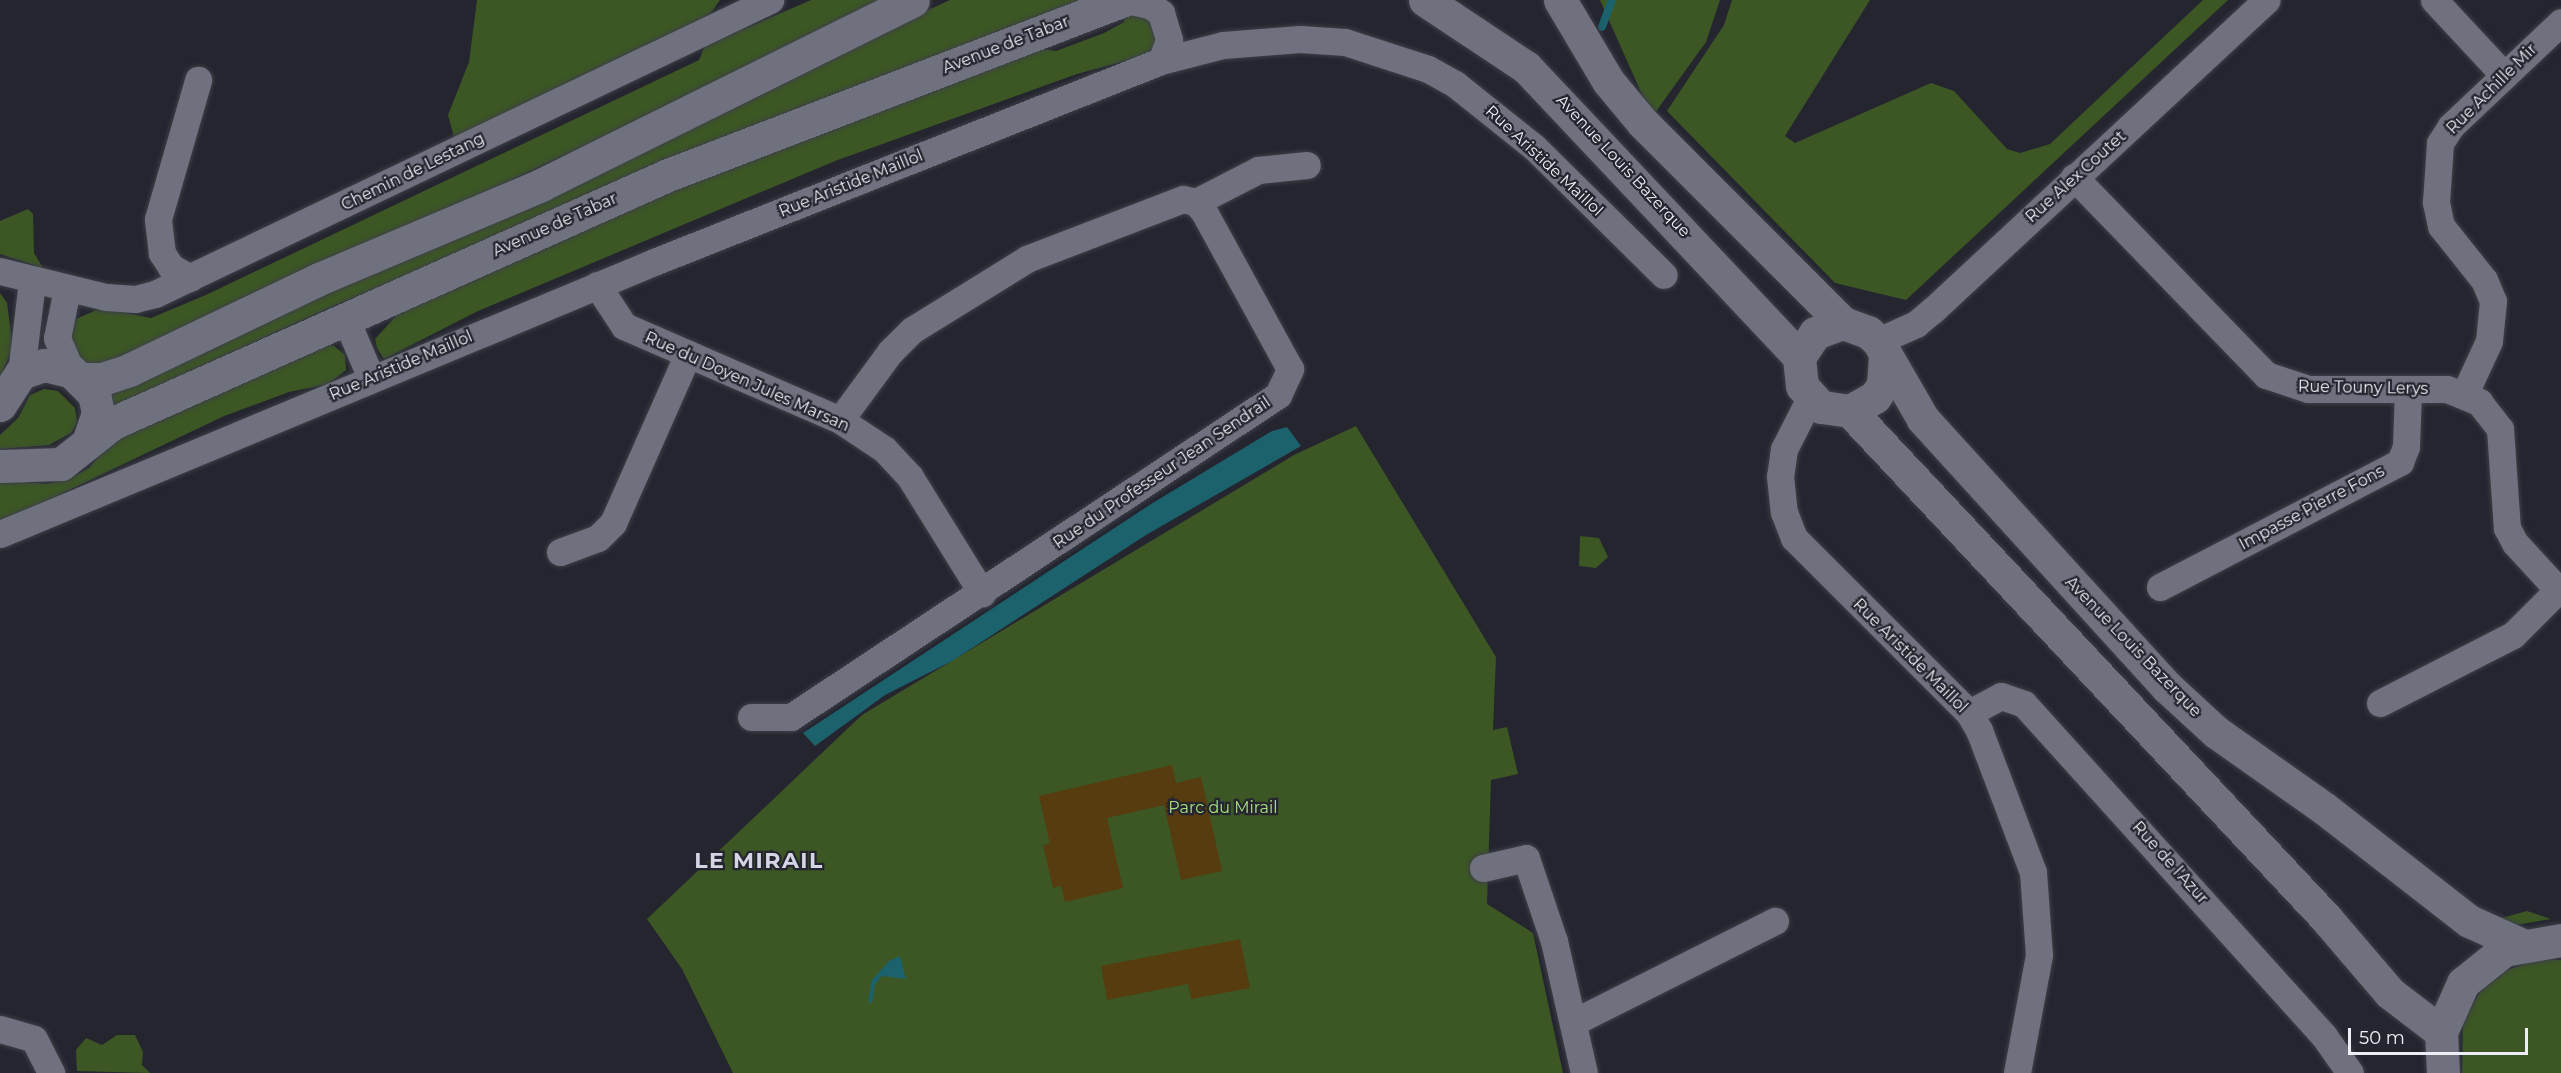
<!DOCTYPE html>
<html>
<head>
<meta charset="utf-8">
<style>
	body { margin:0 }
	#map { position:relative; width:2561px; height:1073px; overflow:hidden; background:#24252f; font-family:Montserrat,sans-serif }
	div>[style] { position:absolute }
	.green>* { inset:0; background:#3c5724 }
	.water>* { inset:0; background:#1b626c }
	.stream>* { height:8px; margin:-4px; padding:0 4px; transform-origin:4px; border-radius:4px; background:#1b626c }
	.building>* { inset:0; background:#563c0f }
	.roads { filter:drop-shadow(0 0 2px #3e4048) drop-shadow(0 0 2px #3e4048) }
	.minor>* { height:27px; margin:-13.5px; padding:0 13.5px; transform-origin:13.5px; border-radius:13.5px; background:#70717e }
	.secondary>* { height:33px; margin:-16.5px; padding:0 16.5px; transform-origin:16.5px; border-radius:16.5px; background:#70717e }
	span { translate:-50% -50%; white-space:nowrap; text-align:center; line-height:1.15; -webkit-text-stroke:4.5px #24252f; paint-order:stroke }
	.street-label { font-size:16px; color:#eeeff6 }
	.park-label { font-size:16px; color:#a9e27c }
	.district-label { font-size:22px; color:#d5d6e5; font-weight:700; letter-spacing:1.5px }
	.scale { position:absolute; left:2348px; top:1028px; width:180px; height:27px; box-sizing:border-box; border:3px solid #eeeff6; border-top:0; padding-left:8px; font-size:18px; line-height:21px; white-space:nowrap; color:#eeeff6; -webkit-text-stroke:4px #24252f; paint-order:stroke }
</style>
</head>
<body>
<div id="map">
	<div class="green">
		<div style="clip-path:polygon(477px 0,720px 0,710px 14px,454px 137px,448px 115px,469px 62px)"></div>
		<div style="clip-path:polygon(811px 0,878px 0,583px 146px,154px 348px,94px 367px,76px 361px,66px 337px,76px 319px,101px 308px,151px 318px,208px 294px,699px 60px,705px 46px)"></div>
		<div style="clip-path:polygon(950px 0,1086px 0,660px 169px,333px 306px,113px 406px,108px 389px)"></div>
		<div style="clip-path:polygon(1600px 0,1720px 0,1706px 42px,1652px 117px)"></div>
		<div style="clip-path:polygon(1732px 0,1870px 0,1785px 136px,1795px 143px,1931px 83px,1954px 91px,2007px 149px,2020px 153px,2050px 144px,2203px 0,2228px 0,1906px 300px,1835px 283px,1667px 111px,1724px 25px)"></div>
		<div style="clip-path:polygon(1127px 11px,1152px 19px,1156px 45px,1146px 55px,1077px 74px,835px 161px,478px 311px,384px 359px,377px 348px,375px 339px,397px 315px,423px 299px,635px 206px,1037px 48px,1056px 51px,1104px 33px,1124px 22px)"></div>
		<div style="clip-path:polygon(28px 209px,33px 214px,34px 253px,43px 268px,0 254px,0 221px)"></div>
		<div style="clip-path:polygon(0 293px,7px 303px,11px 333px,11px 351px,0 377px)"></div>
		<div style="clip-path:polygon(320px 343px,334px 346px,345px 355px,346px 370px,328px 384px,289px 392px,224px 416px,0 523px,0 480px,46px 484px,70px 479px,89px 468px,117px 434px)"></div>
		<div style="clip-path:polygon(44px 389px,58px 391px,75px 408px,77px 422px,71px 433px,49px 445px,0 449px,0 435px,18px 418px,30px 395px)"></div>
		<div style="clip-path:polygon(1356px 426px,1496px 657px,1493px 730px,1507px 727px,1518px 774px,1491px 780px,1487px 904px,1533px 933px,1563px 1073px,733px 1073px,682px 969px,647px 919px,862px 715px,1294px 455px)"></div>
		<div style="clip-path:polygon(1580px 536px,1599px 538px,1608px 557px,1596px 568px,1579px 566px)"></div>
		<div style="clip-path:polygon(2527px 911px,2551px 919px,2504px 927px,2494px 920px)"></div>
		<div style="clip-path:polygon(2541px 959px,2561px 960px,2561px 1073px,2462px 1073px,2463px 1023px,2480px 992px,2507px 970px)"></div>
		<div style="clip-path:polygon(117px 1035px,135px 1035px,143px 1052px,142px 1065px,150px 1073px,77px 1071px,76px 1050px,86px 1038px,102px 1045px)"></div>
	</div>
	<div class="water">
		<div style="clip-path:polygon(1287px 427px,1301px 446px,1146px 535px,952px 661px,885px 695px,815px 746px,803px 733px,1151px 504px,1272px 431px)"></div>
		<div style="clip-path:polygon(900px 956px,906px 979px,882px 976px,875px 984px,872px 1004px,868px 1001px,872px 980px,889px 961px)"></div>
	</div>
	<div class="stream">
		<div style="left:1602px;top:27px;width:29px;rotate:-70deg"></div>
	</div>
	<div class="building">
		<div style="clip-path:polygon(1172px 765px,1176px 783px,1201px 777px,1222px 871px,1181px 880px,1164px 805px,1107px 818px,1123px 888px,1065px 902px,1061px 886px,1053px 888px,1043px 845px,1050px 844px,1039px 796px)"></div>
		<div style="clip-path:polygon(1240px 939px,1250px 988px,1191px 999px,1188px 984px,1107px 1000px,1101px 966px)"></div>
	</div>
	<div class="roads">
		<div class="minor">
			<div style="left:1126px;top:0;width:25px;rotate:12deg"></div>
			<div style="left:1150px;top:5px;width:14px;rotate:36deg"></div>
			<div style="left:1161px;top:13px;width:28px;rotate:73deg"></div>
			<div style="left:1169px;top:40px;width:22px;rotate:111deg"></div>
			<div style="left:2434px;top:0;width:103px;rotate:47deg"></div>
			<div style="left:2074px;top:177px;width:276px;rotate:45.9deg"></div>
			<div style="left:2266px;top:375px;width:44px;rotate:18.4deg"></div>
			<div style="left:2308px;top:389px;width:139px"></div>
			<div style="left:2447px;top:389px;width:35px;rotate:22deg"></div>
			<div style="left:2479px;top:402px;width:34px;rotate:52deg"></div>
			<div style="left:2500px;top:429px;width:99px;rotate:86deg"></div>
			<div style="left:2507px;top:528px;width:17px;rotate:62deg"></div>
			<div style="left:2515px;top:543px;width:68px;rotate:47.4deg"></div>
			<div style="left:1196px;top:202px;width:70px;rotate:-27.3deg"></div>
			<div style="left:1258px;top:170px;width:49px;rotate:-5.8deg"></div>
			<div style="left:0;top:271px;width:109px;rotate:13.8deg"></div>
			<div style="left:106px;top:297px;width:29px;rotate:4deg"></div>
			<div style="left:135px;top:299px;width:21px;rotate:-14deg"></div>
			<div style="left:155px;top:294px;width:682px;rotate:-25.55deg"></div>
			<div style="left:190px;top:278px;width:22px;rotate:-150deg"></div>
			<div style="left:171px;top:267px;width:17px;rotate:-123deg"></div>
			<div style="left:162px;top:253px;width:34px;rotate:-97deg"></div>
			<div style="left:158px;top:219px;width:145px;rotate:-73.9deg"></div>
			<div style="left:597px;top:285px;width:49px;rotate:56.6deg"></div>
			<div style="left:624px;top:326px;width:236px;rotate:23.5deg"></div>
			<div style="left:840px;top:420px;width:53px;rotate:33.4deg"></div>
			<div style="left:884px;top:449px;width:38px;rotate:47deg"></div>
			<div style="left:910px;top:477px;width:137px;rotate:58.2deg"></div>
			<div style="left:67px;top:289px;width:50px;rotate:101.5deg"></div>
			<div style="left:57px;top:338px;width:36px;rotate:67deg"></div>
			<div style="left:345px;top:317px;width:66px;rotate:66.9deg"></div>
			<div style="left:1878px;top:341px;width:42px;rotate:-24.1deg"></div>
			<div style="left:1916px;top:324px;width:23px;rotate:-40deg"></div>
			<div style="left:1934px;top:309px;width:454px;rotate:-42.9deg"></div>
			<div style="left:21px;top:373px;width:93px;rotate:-83.2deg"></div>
			<div style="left:2465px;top:393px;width:57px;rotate:-65.2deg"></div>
			<div style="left:2489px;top:341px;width:40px;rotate:-84.3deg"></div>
			<div style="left:2493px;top:301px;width:23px;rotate:-113deg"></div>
			<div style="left:2484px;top:280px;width:69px;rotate:-128.5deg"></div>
			<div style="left:2441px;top:226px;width:25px;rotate:-102deg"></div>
			<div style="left:2436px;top:202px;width:59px;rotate:-86.1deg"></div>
			<div style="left:2440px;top:143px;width:20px;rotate:-57deg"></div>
			<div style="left:2451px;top:126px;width:151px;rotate:-43.4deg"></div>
			<div style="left:1810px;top:398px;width:57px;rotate:117deg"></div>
			<div style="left:1784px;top:449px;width:27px;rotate:98deg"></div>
			<div style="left:1780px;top:476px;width:36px;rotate:84deg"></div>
			<div style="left:1784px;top:512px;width:28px;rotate:69deg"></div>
			<div style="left:1794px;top:538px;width:247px;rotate:45deg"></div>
			<div style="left:1969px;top:713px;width:20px;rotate:60deg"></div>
			<div style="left:1979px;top:730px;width:152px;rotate:69.2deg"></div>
			<div style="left:2033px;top:872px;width:83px;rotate:85.9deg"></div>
			<div style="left:2039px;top:955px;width:120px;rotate:100.6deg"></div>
			<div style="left:0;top:534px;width:708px;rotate:-22.58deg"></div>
			<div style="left:654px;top:262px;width:545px;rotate:-21.63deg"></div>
			<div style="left:1161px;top:61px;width:64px;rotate:-14.5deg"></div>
			<div style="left:1223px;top:45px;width:77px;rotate:-4.5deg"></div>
			<div style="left:1300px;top:39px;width:45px;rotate:3.8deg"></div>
			<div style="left:1345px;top:42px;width:87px;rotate:18deg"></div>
			<div style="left:1428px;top:69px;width:31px;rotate:29deg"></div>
			<div style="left:1455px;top:84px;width:101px;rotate:38.6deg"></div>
			<div style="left:1534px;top:147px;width:182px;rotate:44.6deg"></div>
			<div style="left:560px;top:552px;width:40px;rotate:-20.2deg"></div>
			<div style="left:598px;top:538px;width:21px;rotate:-45deg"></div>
			<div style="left:613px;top:523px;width:185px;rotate:-66.1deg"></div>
			<div style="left:2160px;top:587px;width:271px;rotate:-27.5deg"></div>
			<div style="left:2400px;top:462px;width:17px;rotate:-69deg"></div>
			<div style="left:2406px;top:446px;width:55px;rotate:-87.9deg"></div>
			<div style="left:2380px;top:703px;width:149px;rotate:-27.1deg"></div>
			<div style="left:2513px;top:635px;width:64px;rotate:-45deg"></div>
			<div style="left:1969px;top:713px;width:36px;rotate:-28deg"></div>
			<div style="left:2001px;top:696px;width:24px;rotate:19deg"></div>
			<div style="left:2024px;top:704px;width:447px;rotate:47.9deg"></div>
			<div style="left:2324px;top:1036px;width:45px;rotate:54.9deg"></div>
			<div style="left:751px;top:717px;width:40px"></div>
			<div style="left:791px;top:717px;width:584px;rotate:-33.47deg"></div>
			<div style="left:1278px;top:395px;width:29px;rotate:-65deg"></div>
			<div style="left:1290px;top:369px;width:179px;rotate:-118.7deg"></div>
			<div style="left:1204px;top:212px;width:13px;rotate:-129deg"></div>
			<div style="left:1196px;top:202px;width:13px;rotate:-167deg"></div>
			<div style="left:1183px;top:199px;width:167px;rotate:159deg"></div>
			<div style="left:1027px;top:259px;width:135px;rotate:148.3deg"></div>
			<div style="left:912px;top:330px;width:31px;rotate:135deg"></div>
			<div style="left:890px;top:352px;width:84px;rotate:126.3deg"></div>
			<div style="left:1483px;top:868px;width:44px;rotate:-13.1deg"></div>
			<div style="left:1526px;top:858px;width:88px;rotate:71.4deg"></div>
			<div style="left:1554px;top:941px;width:135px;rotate:77.2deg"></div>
			<div style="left:1574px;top:1022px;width:225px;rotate:-26.7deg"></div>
			<div style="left:0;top:1029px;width:35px;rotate:16deg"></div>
			<div style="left:34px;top:1039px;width:38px;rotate:63deg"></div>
		</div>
		<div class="secondary">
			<div style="left:1425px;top:0;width:121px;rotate:33.6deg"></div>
			<div style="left:1526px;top:67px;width:398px;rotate:46.7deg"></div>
			<div style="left:1560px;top:0;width:94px;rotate:59.3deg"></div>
			<div style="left:1608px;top:81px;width:53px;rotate:50.3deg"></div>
			<div style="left:1642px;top:122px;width:284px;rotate:45deg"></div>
			<div style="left:1885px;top:356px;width:29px;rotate:94deg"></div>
			<div style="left:1883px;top:385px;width:14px;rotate:124deg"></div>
			<div style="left:1875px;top:397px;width:29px;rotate:151deg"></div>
			<div style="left:1850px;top:411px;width:29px;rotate:-172deg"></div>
			<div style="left:1821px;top:407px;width:28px;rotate:-132deg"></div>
			<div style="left:1802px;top:386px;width:29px;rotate:-96deg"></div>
			<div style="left:1799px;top:357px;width:29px;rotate:-56deg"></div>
			<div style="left:1815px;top:333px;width:30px;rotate:-20deg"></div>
			<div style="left:1843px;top:323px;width:27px;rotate:20deg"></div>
			<div style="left:1868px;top:332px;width:13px;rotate:42deg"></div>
			<div style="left:1878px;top:341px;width:90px;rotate:60deg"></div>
			<div style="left:1923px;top:419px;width:362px;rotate:47.7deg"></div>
			<div style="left:2167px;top:687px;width:67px;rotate:42.6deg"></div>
			<div style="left:2216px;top:732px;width:133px;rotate:35.2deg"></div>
			<div style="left:2325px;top:809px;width:182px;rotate:37.9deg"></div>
			<div style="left:2469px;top:921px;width:56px;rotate:24.3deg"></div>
			<div style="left:82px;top:379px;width:20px"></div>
			<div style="left:102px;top:379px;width:28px;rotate:-18deg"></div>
			<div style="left:129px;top:370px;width:211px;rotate:-25.6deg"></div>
			<div style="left:319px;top:279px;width:241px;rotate:-22.9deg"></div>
			<div style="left:541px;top:185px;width:415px;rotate:-26.4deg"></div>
			<div style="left:0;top:405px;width:38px;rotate:-57deg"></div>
			<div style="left:21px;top:373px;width:24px;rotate:-19deg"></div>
			<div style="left:44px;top:365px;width:28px;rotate:13deg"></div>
			<div style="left:71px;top:371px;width:33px;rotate:45deg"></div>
			<div style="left:94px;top:394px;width:19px;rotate:78deg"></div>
			<div style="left:98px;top:413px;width:31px;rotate:109deg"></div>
			<div style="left:1850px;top:411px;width:694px;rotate:46.81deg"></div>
			<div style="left:2325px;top:917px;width:100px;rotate:49.5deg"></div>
			<div style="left:2390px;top:993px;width:64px;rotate:37.4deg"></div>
			<div style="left:0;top:466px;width:61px;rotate:-1.9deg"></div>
			<div style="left:61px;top:464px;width:66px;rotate:-38.3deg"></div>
			<div style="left:113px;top:423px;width:608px;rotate:-24.08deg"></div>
			<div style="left:668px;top:175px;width:489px;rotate:-21deg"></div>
			<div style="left:2443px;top:1073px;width:41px;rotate:-92.8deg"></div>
			<div style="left:2441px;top:1032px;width:54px;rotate:-65.8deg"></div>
			<div style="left:2463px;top:983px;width:53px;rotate:-38.8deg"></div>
			<div style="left:2504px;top:950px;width:58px;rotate:-10deg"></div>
		</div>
	</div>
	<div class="street-label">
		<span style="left:1006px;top:45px;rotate:-21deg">Avenue de Tabar</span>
		<span style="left:2492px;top:89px;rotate:-45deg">Rue Achille Mir</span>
		<span style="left:1544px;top:161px;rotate:43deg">Rue Aristide Maillol</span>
		<span style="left:1623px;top:166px;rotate:47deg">Avenue Louis Bazerque</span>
		<span style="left:413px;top:172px;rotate:-26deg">Chemin de Lestang</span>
		<span style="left:2076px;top:177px;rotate:-42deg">Rue Alex Coutet</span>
		<span style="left:851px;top:184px;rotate:-22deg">Rue Aristide Maillol</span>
		<span style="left:555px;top:225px;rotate:-24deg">Avenue de Tabar</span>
		<span style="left:401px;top:366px;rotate:-23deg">Rue Aristide Maillol</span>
		<span style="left:747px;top:382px;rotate:24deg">Rue du Doyen Jules Marsan</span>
		<span style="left:2363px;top:388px;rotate:1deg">Rue Touny Lerys</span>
		<span style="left:1162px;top:473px;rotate:-34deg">Rue du Professeur Jean Sendrail</span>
		<span style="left:2312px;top:508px;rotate:-28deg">Impasse Pierre Fons</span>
		<span style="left:2133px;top:647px;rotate:46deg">Avenue Louis Bazerque</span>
		<span style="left:1910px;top:656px;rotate:45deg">Rue Aristide Maillol</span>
		<span style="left:2170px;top:863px;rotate:48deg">Rue de l'Azur</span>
	</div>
	<div class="park-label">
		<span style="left:1223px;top:808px">Parc du Mirail</span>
	</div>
	<div class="district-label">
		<span style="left:759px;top:861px">LE MIRAIL</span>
	</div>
	<div class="scale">50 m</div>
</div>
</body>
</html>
